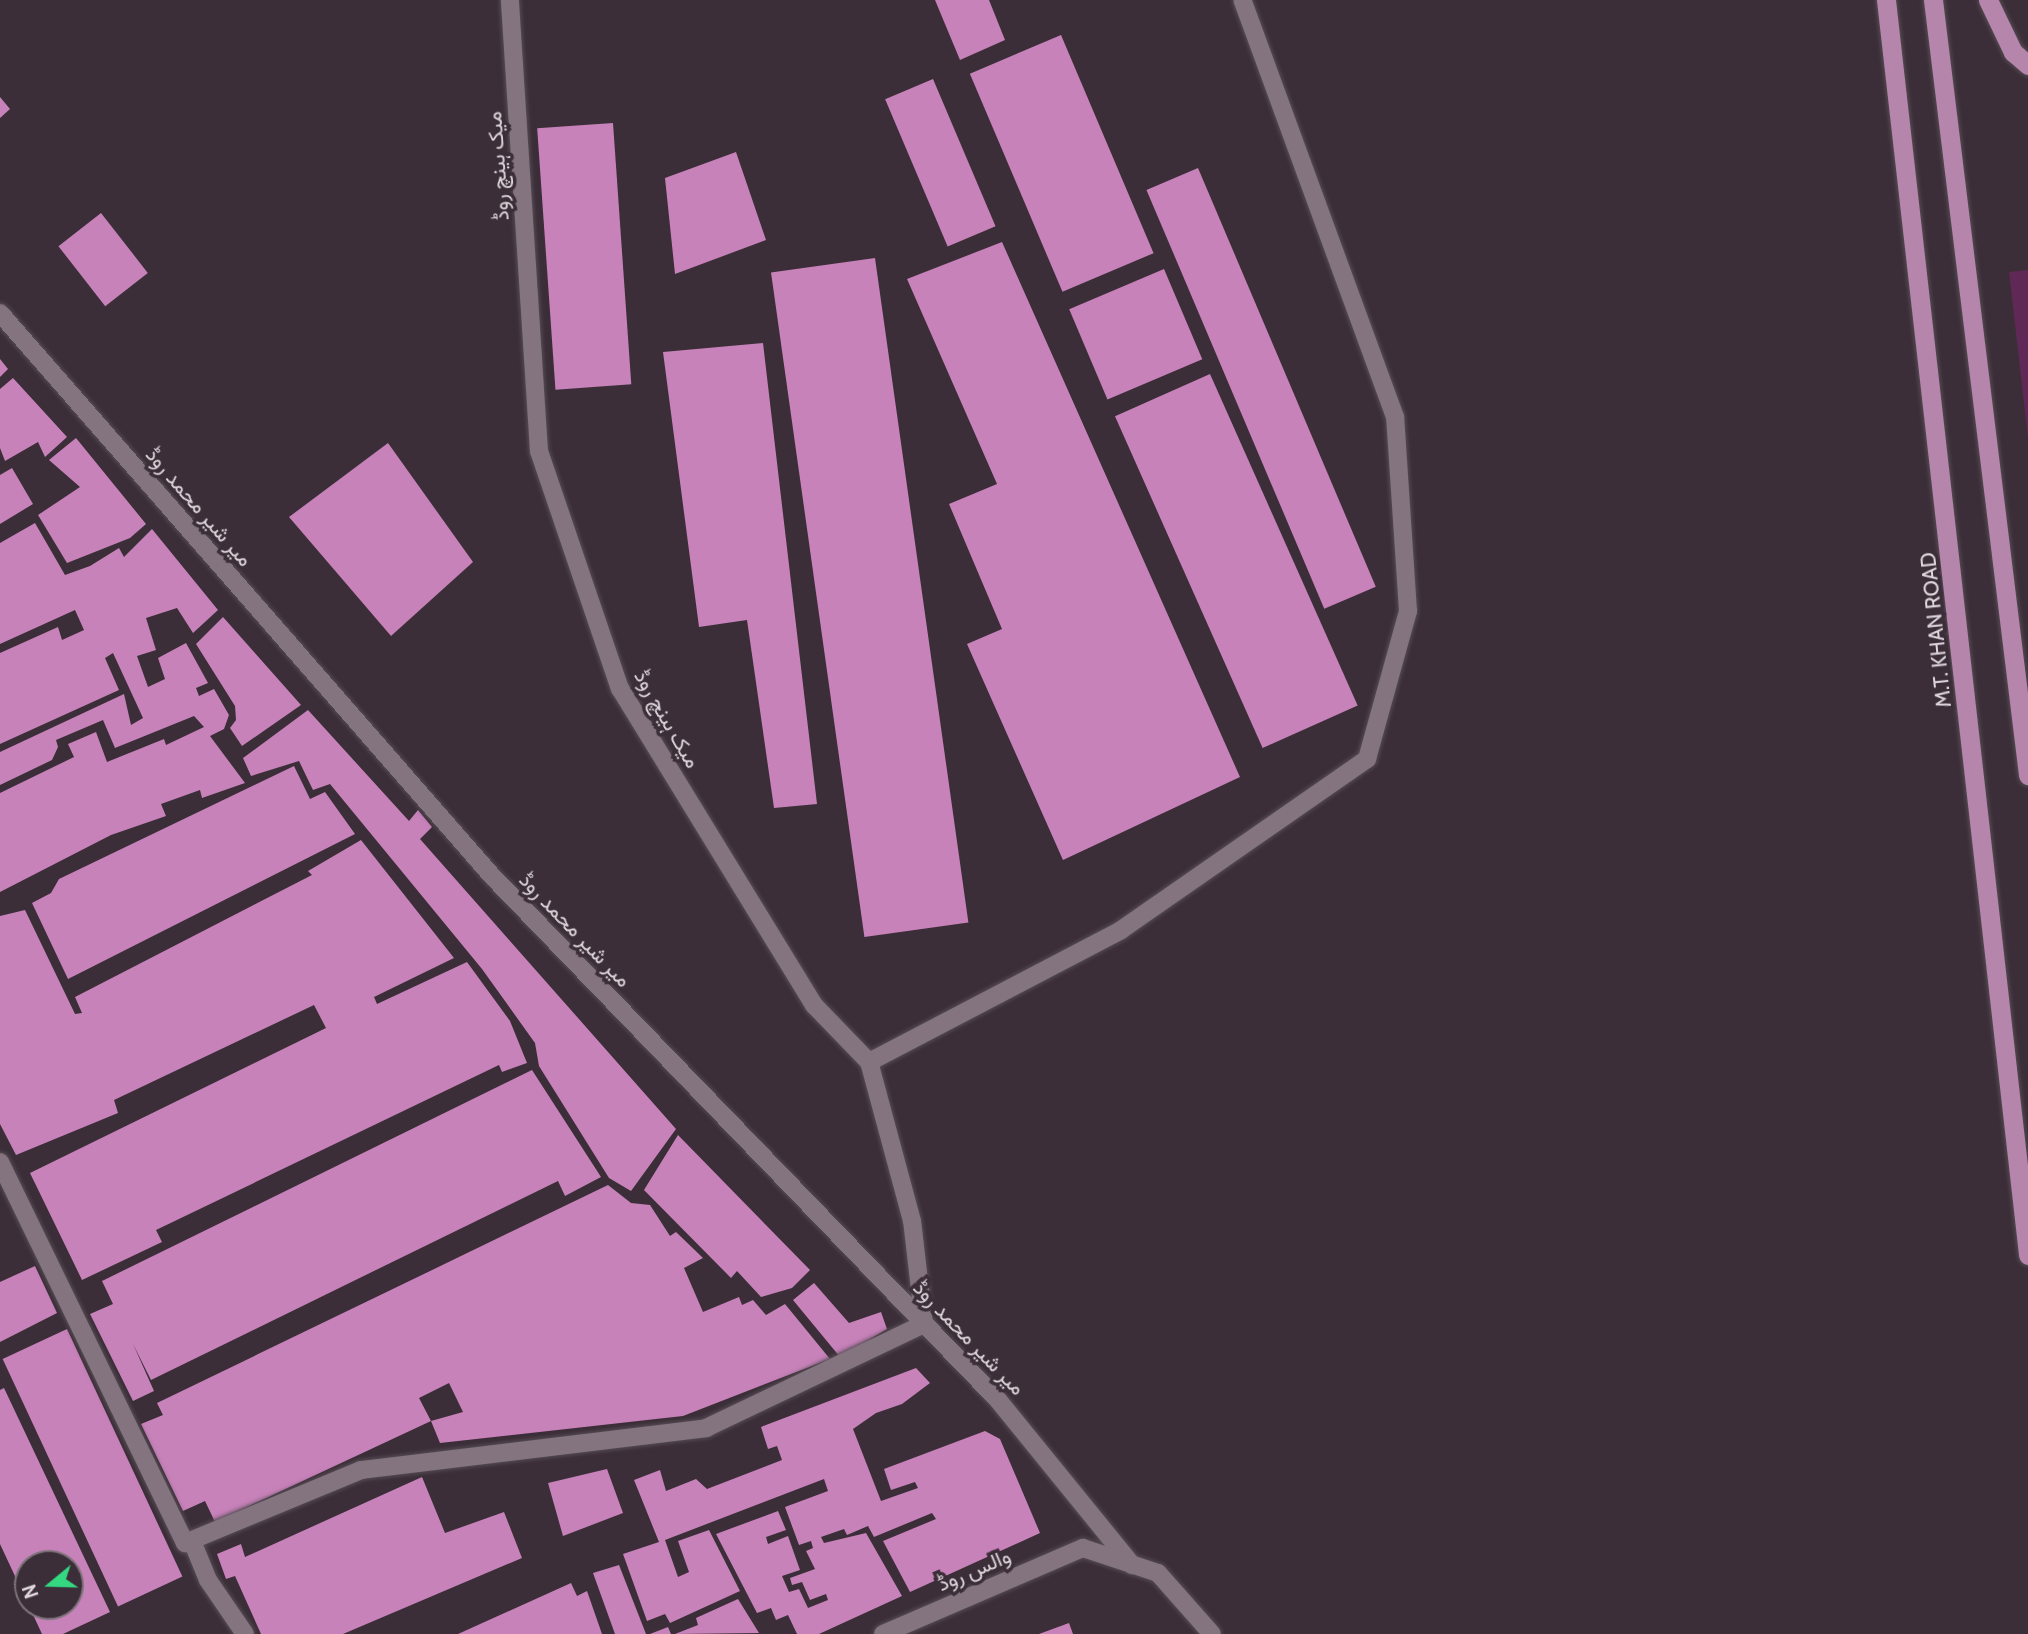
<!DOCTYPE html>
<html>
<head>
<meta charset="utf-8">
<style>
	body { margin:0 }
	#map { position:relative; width:2028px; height:1634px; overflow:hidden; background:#3b2e38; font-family:Cabin,Vazirmatn,sans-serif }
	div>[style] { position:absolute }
	.green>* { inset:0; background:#602856 }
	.building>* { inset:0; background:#c882ba; transform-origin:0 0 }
	.roads { filter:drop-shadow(0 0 2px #564c54) drop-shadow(0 0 2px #564c54) }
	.service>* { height:18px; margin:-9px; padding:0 9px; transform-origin:9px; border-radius:9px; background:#83747f }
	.minor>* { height:18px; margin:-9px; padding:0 9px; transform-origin:9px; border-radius:9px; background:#83747f }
	.tertiary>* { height:18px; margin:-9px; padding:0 9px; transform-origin:9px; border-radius:9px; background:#83747f }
	.trunk>* { height:19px; margin:-9.5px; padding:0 9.5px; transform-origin:9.5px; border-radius:9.5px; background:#b685ac }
	span { translate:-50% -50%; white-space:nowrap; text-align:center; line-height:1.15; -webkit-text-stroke:7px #3b2e38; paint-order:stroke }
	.street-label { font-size:21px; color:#e0d7de }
	.north { position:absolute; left:14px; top:1550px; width:70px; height:70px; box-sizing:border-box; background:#3b2e38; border:2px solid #7d727a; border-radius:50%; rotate:251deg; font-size:19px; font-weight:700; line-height:28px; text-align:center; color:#e0d7de }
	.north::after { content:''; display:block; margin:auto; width:24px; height:32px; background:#34d881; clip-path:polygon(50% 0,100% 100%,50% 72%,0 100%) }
</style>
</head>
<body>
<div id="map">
	<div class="green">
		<div style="clip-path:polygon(2028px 270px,2028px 438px,2009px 272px)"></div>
	</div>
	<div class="building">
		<div style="clip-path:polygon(935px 0,989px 0,1005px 40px,960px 60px)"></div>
		<div style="left:1061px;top:35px;width:237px;height:99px;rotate:67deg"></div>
		<div style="left:933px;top:79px;width:160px;height:52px;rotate:67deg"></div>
		<div style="clip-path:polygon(0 97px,10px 109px,0 118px)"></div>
		<div style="left:613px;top:123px;width:262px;height:76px;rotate:86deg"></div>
		<div style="clip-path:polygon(736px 152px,766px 240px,675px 274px,665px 178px)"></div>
		<div style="left:1198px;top:168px;width:455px;height:56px;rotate:67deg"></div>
		<div style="left:101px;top:213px;width:76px;height:54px;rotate:52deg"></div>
		<div style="clip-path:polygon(1002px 242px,1240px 777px,1063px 860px,967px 644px,1002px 629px,949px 504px,997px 484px,907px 279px)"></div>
		<div style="left:875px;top:258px;width:671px;height:105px;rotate:82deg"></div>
		<div style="left:1164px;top:269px;width:98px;height:103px;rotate:67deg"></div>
		<div style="clip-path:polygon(763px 343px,817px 804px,774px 808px,747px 620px,699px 627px,663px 352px)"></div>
		<div style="clip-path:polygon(0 359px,8px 369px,0 377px)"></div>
		<div style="left:1210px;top:374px;width:363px;height:104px;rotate:66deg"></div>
		<div style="clip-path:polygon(13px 378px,67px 437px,45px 457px,38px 442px,5px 461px,0 448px,0 389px)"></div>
		<div style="clip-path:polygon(76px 438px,146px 524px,130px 538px,67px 563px,38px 515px,80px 487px,49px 460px)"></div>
		<div style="clip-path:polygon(388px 443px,473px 562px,391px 636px,289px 517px)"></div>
		<div style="clip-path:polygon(12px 468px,33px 504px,0 524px,0 475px)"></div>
		<div style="clip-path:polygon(35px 523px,65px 575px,90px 566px,119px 548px,124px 557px,152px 529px,218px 610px,193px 633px,177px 608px,146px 618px,156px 650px,137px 656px,148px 687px,165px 679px,158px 658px,186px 643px,208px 683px,196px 688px,199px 696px,214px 689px,229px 715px,224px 729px,210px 736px,245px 783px,202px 798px,200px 790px,161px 804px,166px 816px,111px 835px,0 892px,0 793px,74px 757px,68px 744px,96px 732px,107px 762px,164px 739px,166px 745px,204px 727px,194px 716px,115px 748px,103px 720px,56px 740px,58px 747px,52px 760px,0 785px,0 752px,124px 694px,131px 725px,143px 718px,113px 653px,105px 658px,119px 690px,0 744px,0 653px,58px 627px,62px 640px,84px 630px,75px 610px,0 644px,0 543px)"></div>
		<div style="clip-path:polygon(223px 617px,301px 705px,242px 746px,230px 728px,236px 720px,235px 706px,196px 644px)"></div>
		<div style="clip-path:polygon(308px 710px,409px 821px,418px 810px,432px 827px,420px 839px,676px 1129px,631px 1191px,609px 1178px,539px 1066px,535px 1043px,482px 969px,330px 784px,313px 790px,299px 761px,251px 776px,243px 758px)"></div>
		<div style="clip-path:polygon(294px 766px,310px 799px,325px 792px,355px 834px,68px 979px,32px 903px,51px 893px,59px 879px)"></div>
		<div style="clip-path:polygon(361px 840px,454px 958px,374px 997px,377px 1004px,467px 962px,510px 1021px,527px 1063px,502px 1072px,499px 1065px,156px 1230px,162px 1242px,82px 1280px,30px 1173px,326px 1028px,314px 1005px,114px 1100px,118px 1113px,16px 1155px,0 1124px,0 916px,25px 910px,75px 1014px,82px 1013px,75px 997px,312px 875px,308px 871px)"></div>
		<div style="clip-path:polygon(532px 1070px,601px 1177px,565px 1196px,558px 1181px,151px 1380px,133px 1344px,154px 1391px,133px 1401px,90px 1314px,113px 1304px,102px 1281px)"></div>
		<div style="clip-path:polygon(678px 1135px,810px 1270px,792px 1288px,761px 1297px,737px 1271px,731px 1278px,644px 1190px)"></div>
		<div style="clip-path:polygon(evenodd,608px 1185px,631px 1203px,650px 1205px,670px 1236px,676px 1232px,703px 1258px,684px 1268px,703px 1312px,739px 1297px,742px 1305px,753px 1300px,766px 1315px,785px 1304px,830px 1359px,683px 1416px,440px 1443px,431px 1421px,215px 1522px,205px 1501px,183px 1511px,141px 1424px,163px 1415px,157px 1403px,608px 1185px,449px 1383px,463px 1412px,431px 1421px,419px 1398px,449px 1383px)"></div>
		<div style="clip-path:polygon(35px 1266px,57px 1313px,0 1342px,0 1282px)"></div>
		<div style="clip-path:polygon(814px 1283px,849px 1323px,881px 1312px,887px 1329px,840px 1357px,793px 1300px)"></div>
		<div style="left:67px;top:1329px;width:273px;height:71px;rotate:65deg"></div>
		<div style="clip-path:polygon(916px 1368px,930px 1383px,902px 1404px,876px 1413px,853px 1429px,881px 1501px,918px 1488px,915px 1482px,891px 1490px,884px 1469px,985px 1431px,1000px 1439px,1040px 1533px,910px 1592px,883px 1541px,936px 1519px,932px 1513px,874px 1537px,868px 1526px,847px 1535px,844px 1529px,821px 1537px,824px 1543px,866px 1533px,902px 1596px,819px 1634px,797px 1634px,788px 1615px,776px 1620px,771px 1608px,757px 1613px,716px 1534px,778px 1511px,786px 1530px,766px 1537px,768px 1544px,788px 1536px,800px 1570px,782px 1576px,789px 1592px,799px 1589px,808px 1608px,828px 1600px,826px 1594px,810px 1600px,802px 1582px,792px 1585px,790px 1578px,815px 1569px,806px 1551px,813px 1548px,811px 1541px,799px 1545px,785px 1507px,828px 1491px,824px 1479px,665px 1540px,678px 1577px,689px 1572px,678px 1541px,709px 1530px,740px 1591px,670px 1623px,665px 1614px,647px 1621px,623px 1554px,659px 1542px,634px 1480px,660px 1470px,666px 1491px,696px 1479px,707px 1489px,782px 1460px,777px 1446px,768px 1449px,761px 1427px)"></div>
		<div style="clip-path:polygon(4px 1388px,110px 1612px,63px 1634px,42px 1634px,29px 1606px,70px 1606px,70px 1564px,28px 1564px,28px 1604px,0 1544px,0 1390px)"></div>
		<div style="clip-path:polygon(607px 1469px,623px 1513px,563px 1536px,548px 1483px)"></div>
		<div style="clip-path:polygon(422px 1477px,445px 1533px,504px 1512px,522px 1558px,343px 1634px,261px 1634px,235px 1576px,226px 1579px,217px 1554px,241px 1544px,245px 1557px)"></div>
		<div style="clip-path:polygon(619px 1565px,646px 1634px,615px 1634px,593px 1573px)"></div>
		<div style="clip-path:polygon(571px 1583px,577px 1596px,587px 1591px,602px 1634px,458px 1634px)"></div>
		<div style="clip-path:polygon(738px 1599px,759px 1633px,675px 1634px,698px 1625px,696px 1618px)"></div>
		<div style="clip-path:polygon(1069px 1623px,1073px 1634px,1039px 1634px)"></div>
		<div style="clip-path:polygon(668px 1627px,671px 1634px,650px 1634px)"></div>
	</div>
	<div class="roads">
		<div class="service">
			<div style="left:869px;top:1062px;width:284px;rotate:-27.6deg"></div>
			<div style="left:1121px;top:930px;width:300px;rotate:-34.8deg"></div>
			<div style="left:1367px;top:759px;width:154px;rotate:-74.5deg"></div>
			<div style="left:1408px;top:611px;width:194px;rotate:-93.8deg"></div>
			<div style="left:1395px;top:417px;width:444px;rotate:-110.1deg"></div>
		</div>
		<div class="minor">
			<div style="left:0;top:313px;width:748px;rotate:48.85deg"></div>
			<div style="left:492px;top:876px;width:728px;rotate:46deg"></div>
			<div style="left:998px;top:1400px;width:213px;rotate:50.9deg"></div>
			<div style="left:0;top:1162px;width:424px;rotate:64.1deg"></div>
			<div style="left:185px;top:1543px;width:191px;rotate:-22.5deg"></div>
			<div style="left:361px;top:1470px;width:348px;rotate:-6.9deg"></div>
			<div style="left:706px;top:1428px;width:242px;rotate:-25.5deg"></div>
			<div style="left:924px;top:1324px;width:104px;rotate:-96.6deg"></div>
			<div style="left:912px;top:1221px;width:165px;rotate:-105.1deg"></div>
			<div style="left:869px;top:1062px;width:79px;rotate:-134deg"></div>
			<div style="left:814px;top:1005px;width:371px;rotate:-121.5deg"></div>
			<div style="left:620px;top:689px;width:251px;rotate:-108.8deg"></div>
			<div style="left:539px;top:451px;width:452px;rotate:-93.7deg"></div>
			<div style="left:192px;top:1541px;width:42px;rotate:67.7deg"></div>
			<div style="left:208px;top:1580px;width:65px;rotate:55.6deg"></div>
		</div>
		<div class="tertiary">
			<div style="left:883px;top:1634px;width:218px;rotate:-23.3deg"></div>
			<div style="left:1083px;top:1548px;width:79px;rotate:18.4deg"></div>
			<div style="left:1158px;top:1573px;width:81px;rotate:48.5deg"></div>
		</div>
		<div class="trunk">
			<div style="left:1886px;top:0;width:1263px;rotate:83.54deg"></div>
			<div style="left:1933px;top:0;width:781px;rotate:83.01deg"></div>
			<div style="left:1988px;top:0;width:58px;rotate:64.3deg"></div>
			<div style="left:2013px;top:52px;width:20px;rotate:41deg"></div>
		</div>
	</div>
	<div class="street-label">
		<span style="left:498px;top:166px;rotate:-94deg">میک ہینچ روڈ</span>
		<span style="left:199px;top:507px;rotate:49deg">میر شیر محمد روڈ</span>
		<span style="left:1936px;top:630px;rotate:-96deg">M.T. KHAN ROAD</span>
		<span style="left:667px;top:719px;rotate:60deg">میک ہینچ روڈ</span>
		<span style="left:575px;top:930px;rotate:46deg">میر شیر محمد روڈ</span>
		<span style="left:969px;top:1338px;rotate:46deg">میر شیر محمد روڈ</span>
		<span style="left:974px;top:1570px;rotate:-23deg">والس روڈ</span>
	</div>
	<div class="north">N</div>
</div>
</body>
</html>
